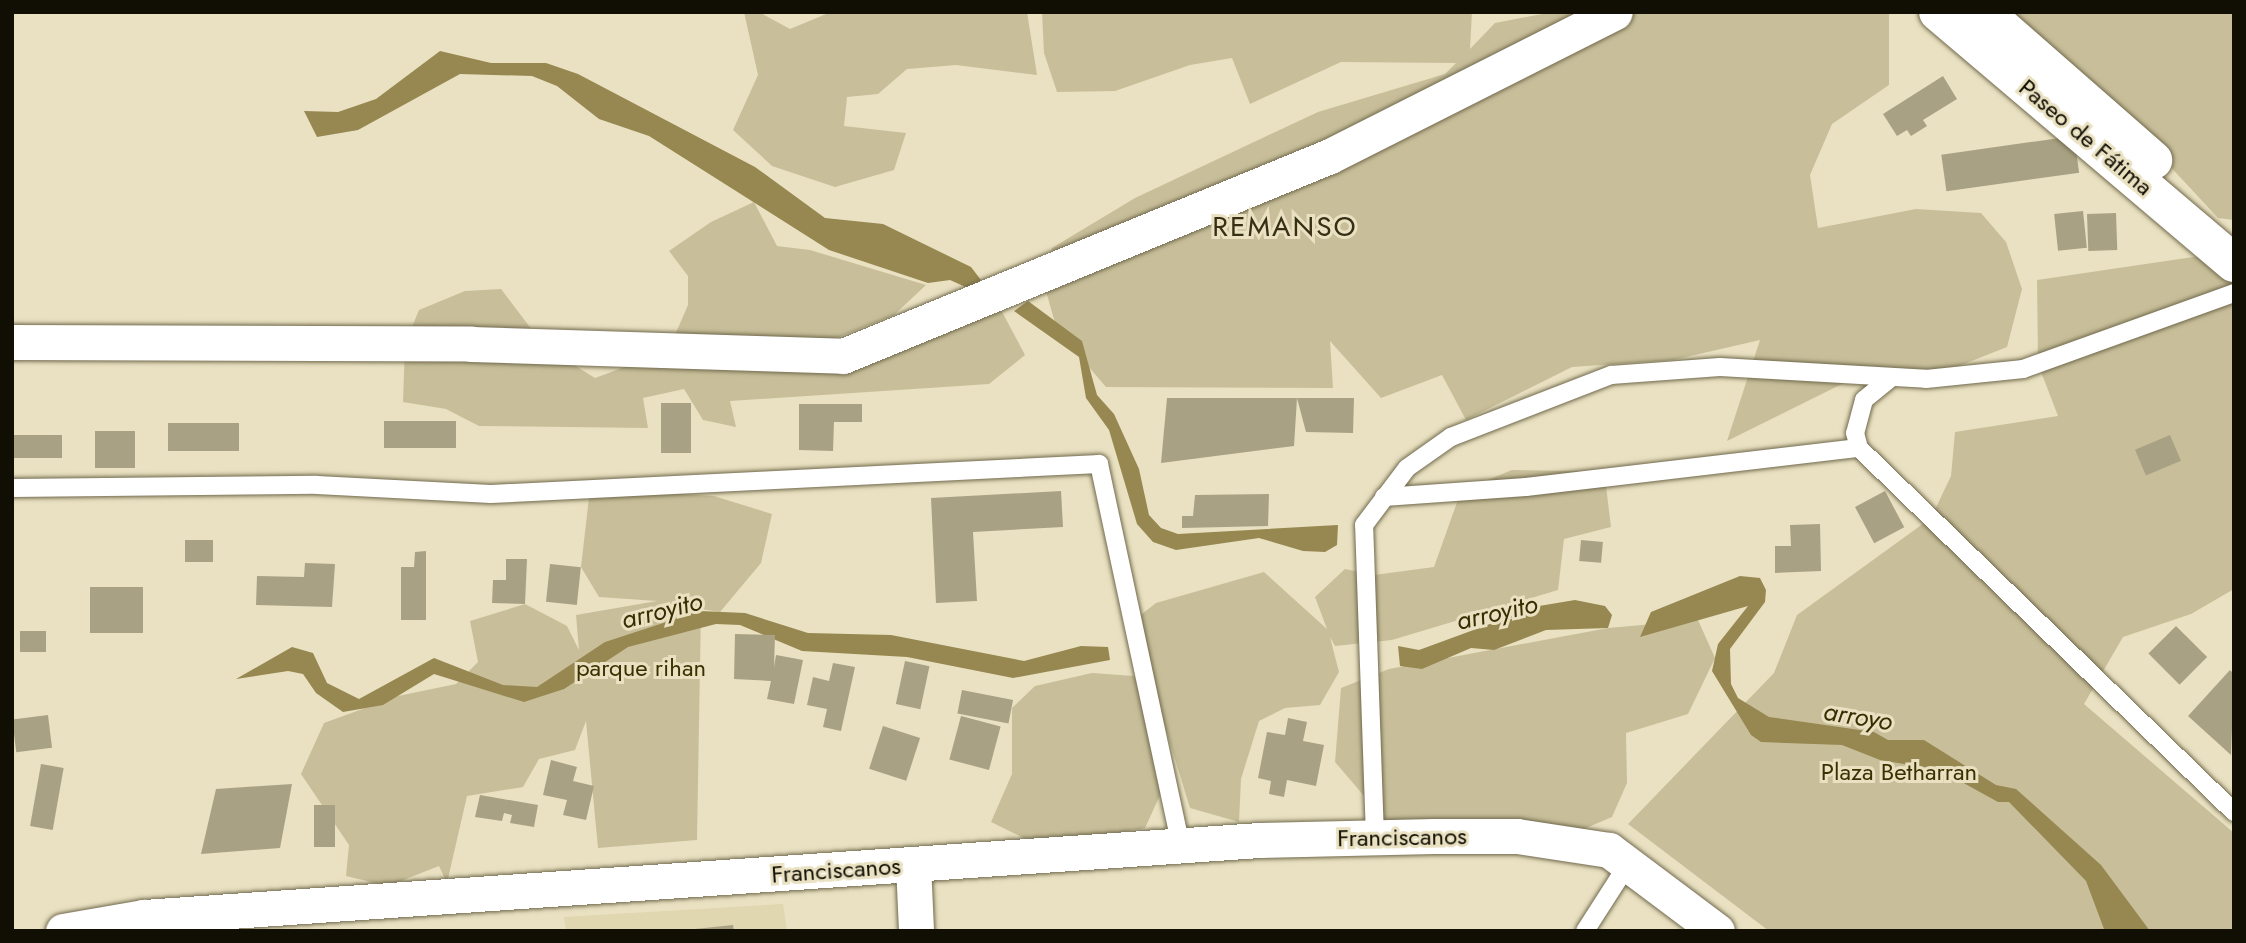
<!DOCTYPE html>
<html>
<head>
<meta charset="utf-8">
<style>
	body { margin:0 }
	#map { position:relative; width:2246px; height:943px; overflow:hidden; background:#e9e1c1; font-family:Jost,sans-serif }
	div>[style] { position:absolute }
	.built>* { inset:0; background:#e0d6af }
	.green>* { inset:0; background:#c8bf9a }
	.water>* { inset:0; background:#978851 }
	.building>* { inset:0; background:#a9a183; transform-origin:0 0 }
	.roads { filter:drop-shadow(0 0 2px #71694d) drop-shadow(0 0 2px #71694d) }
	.service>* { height:18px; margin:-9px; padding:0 9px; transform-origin:9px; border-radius:9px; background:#fff }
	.minor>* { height:35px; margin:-17.5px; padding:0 17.5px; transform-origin:17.5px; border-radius:17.5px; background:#fff }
	.tertiary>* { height:38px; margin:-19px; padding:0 19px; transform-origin:19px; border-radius:19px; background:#fff }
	span { translate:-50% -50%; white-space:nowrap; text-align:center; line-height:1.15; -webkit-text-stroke:6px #e9e1c1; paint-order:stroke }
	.street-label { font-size:24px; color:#110e04 }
	.park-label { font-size:24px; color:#3a3000 }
	.water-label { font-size:26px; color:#382d00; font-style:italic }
	.quarter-label { font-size:28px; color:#362f14; letter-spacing:2px }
	.frame { position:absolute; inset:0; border:14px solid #110e04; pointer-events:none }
</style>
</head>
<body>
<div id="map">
	<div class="built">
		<div style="clip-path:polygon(783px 904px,787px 931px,566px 931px,564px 917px)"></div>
	</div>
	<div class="green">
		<div style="clip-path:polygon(744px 12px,759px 12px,790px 29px,831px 12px,1027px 12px,1037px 75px,956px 65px,907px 69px,878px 94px,847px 97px,844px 126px,906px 133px,894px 170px,835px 187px,772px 166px,733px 130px,758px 75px)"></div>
		<div style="clip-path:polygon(1042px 12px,1472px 12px,1470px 49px,1495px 23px,1553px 12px,1889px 12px,1889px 85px,1832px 124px,1810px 175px,1818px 228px,1916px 209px,1981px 213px,2006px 242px,2022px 289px,2007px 347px,1926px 379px,1848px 381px,1727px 441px,1760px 340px,1673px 360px,1572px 367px,1466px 420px,1442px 375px,1381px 398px,1330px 341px,1333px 388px,1106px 387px,1057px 330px,1046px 291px,1052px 248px,1135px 198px,1318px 112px,1445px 74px,1456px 63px,1341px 62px,1250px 104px,1232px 58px,1190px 65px,1115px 91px,1057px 92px,1044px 53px)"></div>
		<div style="clip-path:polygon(2014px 12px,2234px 12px,2234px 220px,2218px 218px,2113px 105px,2032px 44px)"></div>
		<div style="clip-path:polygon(754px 202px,777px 246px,810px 250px,926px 285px,894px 315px,821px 344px,1000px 308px,1025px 355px,989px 384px,730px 401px,736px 427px,703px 420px,684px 389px,643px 398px,648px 428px,479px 426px,446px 409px,403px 402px,405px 344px,419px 310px,465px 291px,501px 289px,545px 347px,595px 378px,668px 351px,688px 305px,688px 276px,669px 251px,711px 222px)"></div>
		<div style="clip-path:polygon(2200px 256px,2234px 284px,2234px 589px,2191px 614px,2123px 637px,2084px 704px,2234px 833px,2234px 931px,1769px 931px,1628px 824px,1774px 673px,1797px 615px,1931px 518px,1951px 476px,1955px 432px,2058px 416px,2038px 364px,2037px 280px)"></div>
		<div style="clip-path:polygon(1512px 470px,1579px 471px,1606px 486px,1611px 527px,1564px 539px,1558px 590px,1392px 640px,1335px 646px,1330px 637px,1339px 672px,1320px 705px,1285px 708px,1259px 721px,1241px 779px,1239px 822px,1190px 808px,1133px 621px,1156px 603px,1264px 572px,1327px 629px,1315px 597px,1345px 569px,1374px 575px,1434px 567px,1461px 491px)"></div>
		<div style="clip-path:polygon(590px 489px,714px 496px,772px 514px,761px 563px,720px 612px,701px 609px,697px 840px,598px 848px,586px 721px,575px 750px,539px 759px,523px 787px,467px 796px,447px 883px,439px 866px,388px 886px,346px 876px,349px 845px,301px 774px,324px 723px,398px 696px,456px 684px,478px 662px,470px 621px,525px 604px,567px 626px,579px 650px,576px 615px,657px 601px,599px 597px,581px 567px)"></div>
		<div style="clip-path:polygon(1698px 620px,1715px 658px,1688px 714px,1626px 733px,1627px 783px,1612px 817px,1572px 834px,1389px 825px,1335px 762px,1341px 688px,1389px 669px,1608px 628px)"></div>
		<div style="clip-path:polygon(1092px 673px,1134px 676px,1156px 727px,1167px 780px,1145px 828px,1040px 846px,991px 822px,1012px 774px,1012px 708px,1035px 686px)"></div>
	</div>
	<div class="water">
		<div style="clip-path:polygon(440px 51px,491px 63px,546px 63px,578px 74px,755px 167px,825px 218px,883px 224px,971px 267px,981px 280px,970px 289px,950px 280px,928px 283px,829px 250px,649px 136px,599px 119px,557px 86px,532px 76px,460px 74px,358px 130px,317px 137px,304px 111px,338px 112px,376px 99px)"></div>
		<div style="clip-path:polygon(1028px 301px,1082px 341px,1097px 395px,1114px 414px,1139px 469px,1149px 515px,1161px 528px,1178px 534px,1338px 525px,1337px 545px,1325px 552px,1303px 551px,1259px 538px,1176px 550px,1153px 542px,1137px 524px,1109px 430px,1086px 398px,1079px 357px,1014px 311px)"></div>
		<div style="clip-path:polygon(1740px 576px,1760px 578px,1766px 590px,1765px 602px,1730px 649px,1731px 684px,1738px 698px,1769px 717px,1874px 732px,1888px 740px,1924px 740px,1996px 785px,2016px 789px,2101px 865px,2150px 931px,2104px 929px,2086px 881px,2009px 802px,1998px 802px,1940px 770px,1880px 760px,1842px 745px,1761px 742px,1751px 735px,1712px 671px,1718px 644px,1748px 606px,1640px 637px,1651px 612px)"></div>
		<div style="clip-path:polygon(1575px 600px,1605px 606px,1612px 615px,1608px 628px,1546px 630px,1494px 650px,1471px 648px,1422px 669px,1400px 666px,1398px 646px,1419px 650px,1539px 606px)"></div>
		<div style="clip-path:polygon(700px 611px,745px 613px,808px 633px,891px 635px,1024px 661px,1081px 646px,1108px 647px,1110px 660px,1013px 678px,907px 657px,802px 651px,740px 625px,716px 624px,628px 647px,564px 689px,524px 702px,434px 674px,383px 705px,343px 712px,316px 693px,303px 674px,288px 671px,236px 679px,292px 647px,313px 653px,327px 683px,359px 699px,434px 658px,503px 685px,537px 687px,605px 642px)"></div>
	</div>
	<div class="building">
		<div style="clip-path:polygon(1943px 76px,1957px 99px,1923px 120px,1927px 126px,1911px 136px,1907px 130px,1897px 136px,1883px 114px)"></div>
		<div style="left:2074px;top:136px;width:37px;height:134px;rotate:82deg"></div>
		<div style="left:2083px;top:211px;width:37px;height:29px;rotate:84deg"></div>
		<div style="left:2116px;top:213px;width:37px;height:29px;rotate:88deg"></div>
		<div style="clip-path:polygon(1167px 398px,1297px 398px,1294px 446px,1161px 463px)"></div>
		<div style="clip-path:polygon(1297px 398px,1354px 398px,1353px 433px,1306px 432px)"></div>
		<div style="left:661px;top:403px;width:30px;height:50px"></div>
		<div style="clip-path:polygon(799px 404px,862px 404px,862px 422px,834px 422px,833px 451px,799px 450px)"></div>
		<div style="left:384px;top:421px;width:72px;height:27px"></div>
		<div style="left:168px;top:423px;width:71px;height:28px"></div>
		<div style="left:135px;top:431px;width:37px;height:40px;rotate:90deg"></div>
		<div style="left:12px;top:435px;width:50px;height:23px"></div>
		<div style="left:2170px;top:435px;width:28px;height:38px;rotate:67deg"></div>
		<div style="clip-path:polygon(1061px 491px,1063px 527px,973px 532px,977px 601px,936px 603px,931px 498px)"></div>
		<div style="left:1885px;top:491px;width:41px;height:34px;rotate:62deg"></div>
		<div style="clip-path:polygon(1269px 494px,1268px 526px,1182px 528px,1182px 516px,1193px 516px,1195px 495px)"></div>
		<div style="clip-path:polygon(1820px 524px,1821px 571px,1775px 573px,1775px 546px,1791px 546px,1790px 525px)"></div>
		<div style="left:185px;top:540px;width:28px;height:22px"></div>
		<div style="left:1581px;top:540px;width:22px;height:21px;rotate:5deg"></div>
		<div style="clip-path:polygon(426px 551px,426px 620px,401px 620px,401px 567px,414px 567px,415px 552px)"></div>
		<div style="clip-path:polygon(506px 559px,527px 559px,525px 604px,492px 603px,493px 580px,506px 580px)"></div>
		<div style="clip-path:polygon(305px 563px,335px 564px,332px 607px,256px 605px,257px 576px,304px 577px)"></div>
		<div style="left:550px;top:564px;width:31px;height:38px;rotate:6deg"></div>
		<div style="left:90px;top:587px;width:53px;height:46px"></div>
		<div style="left:2176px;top:626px;width:44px;height:39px;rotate:45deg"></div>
		<div style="left:20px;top:631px;width:26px;height:21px"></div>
		<div style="clip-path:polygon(735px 634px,775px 635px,774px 667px,776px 655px,803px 660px,794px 704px,767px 699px,771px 681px,734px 679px)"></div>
		<div style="left:905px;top:661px;width:25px;height:44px;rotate:12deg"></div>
		<div style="clip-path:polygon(833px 663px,855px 667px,841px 731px,823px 727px,827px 709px,807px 705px,813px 677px,829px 681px)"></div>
		<div style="clip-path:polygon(2230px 670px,2234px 674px,2231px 755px,2188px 716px)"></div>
		<div style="left:962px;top:690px;width:52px;height:24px;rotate:11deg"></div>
		<div style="left:48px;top:715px;width:33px;height:36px;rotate:83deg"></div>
		<div style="left:961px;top:716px;width:41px;height:45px;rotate:15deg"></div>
		<div style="clip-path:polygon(1288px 718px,1307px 722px,1303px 741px,1324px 745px,1316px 786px,1287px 780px,1284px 797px,1269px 794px,1271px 781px,1258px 778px,1267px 732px,1285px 735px)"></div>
		<div style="left:883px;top:726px;width:39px;height:45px;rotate:18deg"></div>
		<div style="clip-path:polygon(551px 760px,577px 767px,573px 781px,594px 786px,586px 820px,563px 815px,567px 800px,543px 795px)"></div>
		<div style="left:41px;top:764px;width:23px;height:63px;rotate:10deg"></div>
		<div style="clip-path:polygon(292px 784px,280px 848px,201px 854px,216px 789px)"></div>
		<div style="clip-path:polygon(480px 795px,538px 805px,534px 827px,510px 823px,512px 815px,504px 813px,502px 821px,475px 817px)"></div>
		<div style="left:314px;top:805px;width:21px;height:42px"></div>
		<div style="clip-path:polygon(733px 925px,734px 931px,695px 931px,695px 929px)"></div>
	</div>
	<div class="roads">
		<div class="service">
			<div style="left:1892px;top:377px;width:36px;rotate:141deg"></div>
			<div style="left:1864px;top:400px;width:34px;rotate:105deg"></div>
			<div style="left:1855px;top:433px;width:16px;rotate:75deg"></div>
			<div style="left:1859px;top:448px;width:523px;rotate:44.15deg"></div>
			<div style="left:12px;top:488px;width:305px;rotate:-0.6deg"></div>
			<div style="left:317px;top:485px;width:174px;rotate:3deg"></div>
			<div style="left:491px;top:494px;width:609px;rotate:-2.82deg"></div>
			<div style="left:1099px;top:464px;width:391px;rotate:77.9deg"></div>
			<div style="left:1384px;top:497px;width:142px;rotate:-4deg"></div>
			<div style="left:1526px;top:487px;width:335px;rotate:-6.7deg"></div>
			<div style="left:1375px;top:837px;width:312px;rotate:-92deg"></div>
			<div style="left:1364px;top:525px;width:71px;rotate:-53deg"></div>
			<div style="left:1407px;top:468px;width:54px;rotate:-35.2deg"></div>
			<div style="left:1451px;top:437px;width:172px;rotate:-21.2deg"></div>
			<div style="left:1611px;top:375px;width:109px;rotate:-4.2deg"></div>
			<div style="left:1720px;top:367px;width:206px;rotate:3.3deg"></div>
			<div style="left:1926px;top:379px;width:98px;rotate:-5.9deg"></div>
			<div style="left:2023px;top:369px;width:224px;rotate:-19.8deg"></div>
			<div style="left:1585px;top:931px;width:80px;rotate:-57.3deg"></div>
		</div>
		<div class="minor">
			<div style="left:12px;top:342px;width:459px;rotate:0.2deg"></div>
			<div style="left:471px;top:344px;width:372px;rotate:1.8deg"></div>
			<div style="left:843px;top:356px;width:526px;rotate:-22.33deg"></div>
			<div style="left:1330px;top:156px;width:319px;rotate:-26.8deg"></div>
			<div style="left:913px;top:864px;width:67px;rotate:87.4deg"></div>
			<div style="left:63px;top:931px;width:82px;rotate:-9.8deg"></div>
			<div style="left:144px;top:917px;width:1118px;rotate:-3.95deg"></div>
			<div style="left:1259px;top:840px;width:175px;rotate:-1.3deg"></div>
			<div style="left:1434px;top:836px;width:83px"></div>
			<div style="left:1517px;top:836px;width:93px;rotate:8.7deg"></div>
			<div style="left:1609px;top:850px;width:135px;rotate:36.9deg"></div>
		</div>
		<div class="tertiary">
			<div style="left:1938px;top:12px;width:388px;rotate:40.3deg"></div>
			<div style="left:1984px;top:12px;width:225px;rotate:41.2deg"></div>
		</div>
	</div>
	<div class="street-label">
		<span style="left:2086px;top:137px;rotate:40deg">Paseo de Fátima</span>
		<span style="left:1402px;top:837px;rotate:-1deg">Franciscanos</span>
		<span style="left:836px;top:870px;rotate:-4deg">Franciscanos</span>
	</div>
	<div class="park-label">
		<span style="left:641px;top:668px">parque rihan</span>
		<span style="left:1899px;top:772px">Plaza Betharran</span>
	</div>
	<div class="water-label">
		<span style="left:662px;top:611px;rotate:-14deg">arroyito</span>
		<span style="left:1497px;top:613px;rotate:-13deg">arroyito</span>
		<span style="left:1858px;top:717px;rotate:9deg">arroyo</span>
	</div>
	<div class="quarter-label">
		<span style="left:1285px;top:227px">REMANSO</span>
	</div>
	<div class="frame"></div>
</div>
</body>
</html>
